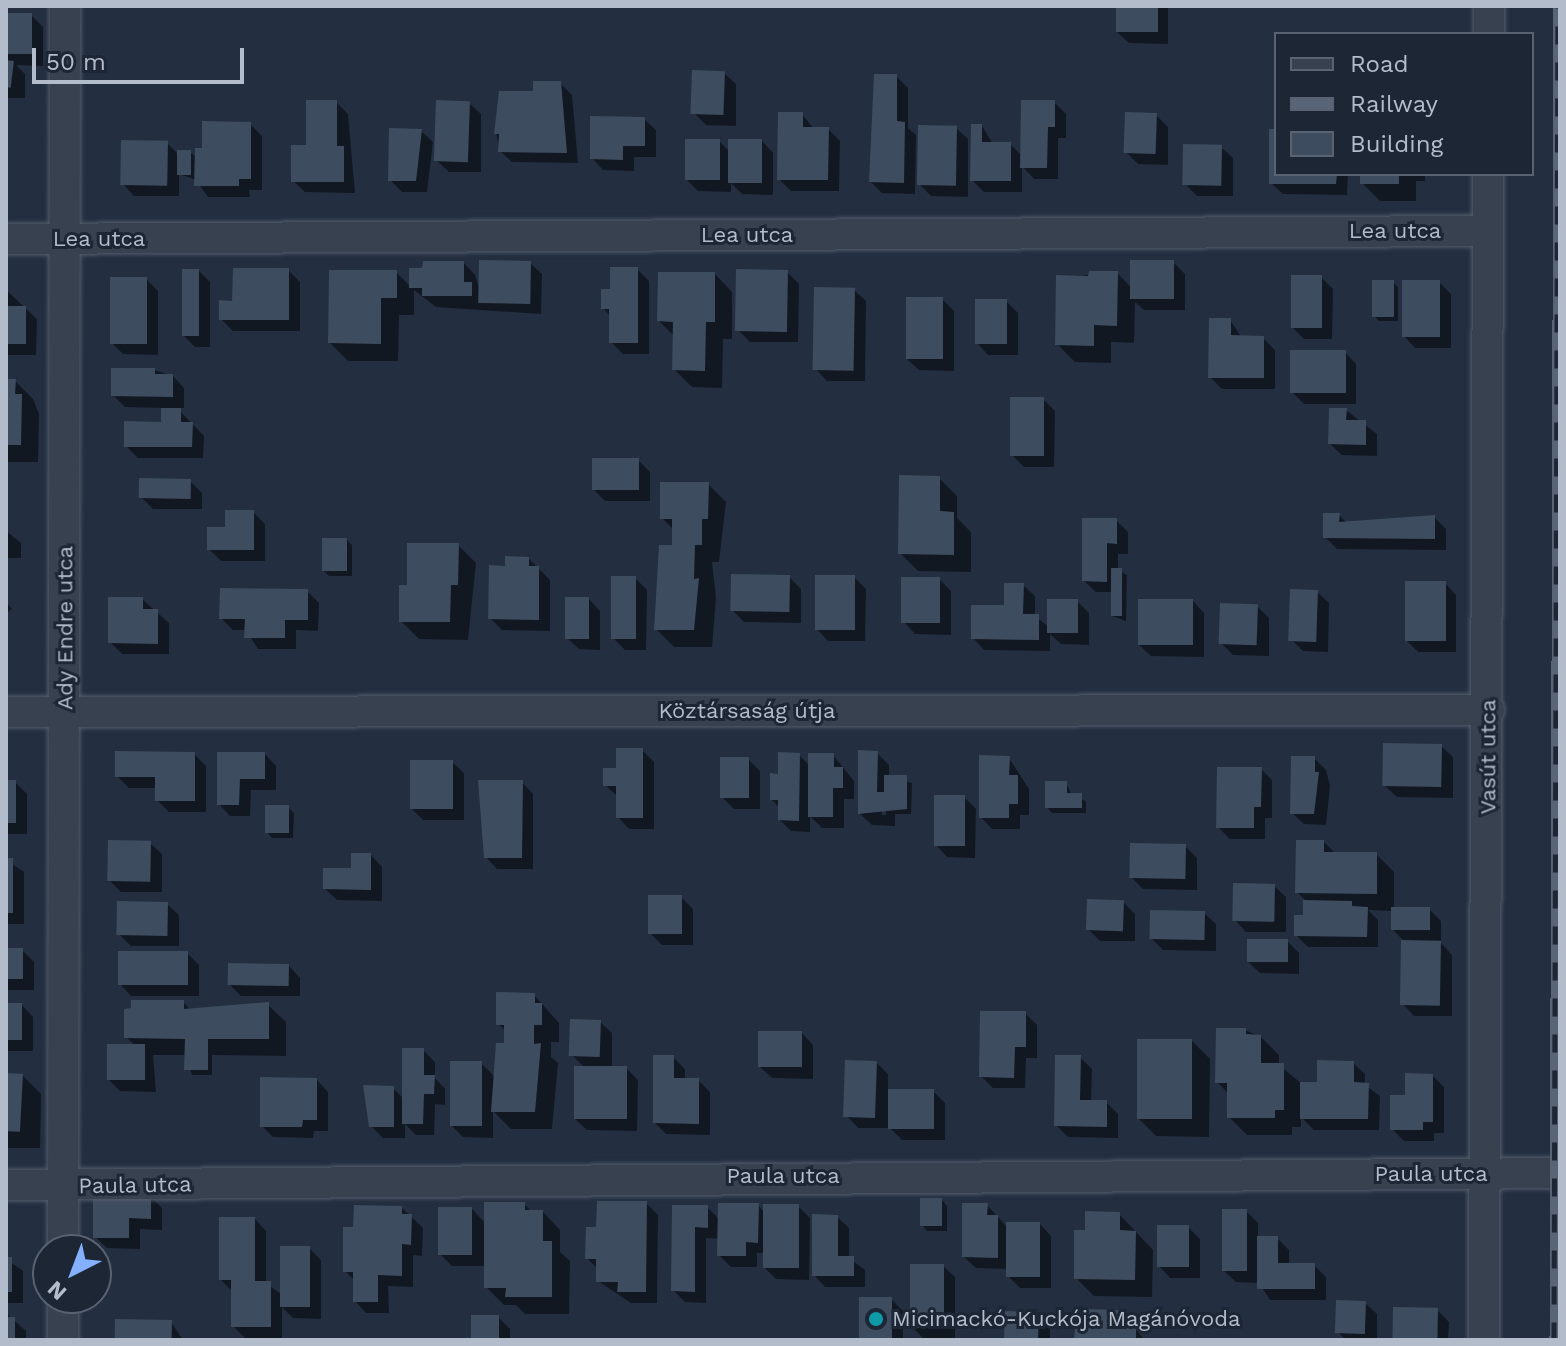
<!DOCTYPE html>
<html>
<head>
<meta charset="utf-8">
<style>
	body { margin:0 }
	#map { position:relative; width:1566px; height:1346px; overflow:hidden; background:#232e40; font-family:"Work Sans",sans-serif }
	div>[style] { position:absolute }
	.shadow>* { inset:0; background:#0007; transform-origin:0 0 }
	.building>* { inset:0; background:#3e4c60; transform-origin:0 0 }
	.roads { filter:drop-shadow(0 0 2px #525c6b) drop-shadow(0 0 2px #525c6b) }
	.minor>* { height:30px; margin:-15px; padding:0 15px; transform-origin:15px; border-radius:15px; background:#374150 }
	.rail>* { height:9px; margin-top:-4.5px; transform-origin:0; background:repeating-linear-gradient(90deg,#1c2635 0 18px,#596477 0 36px); box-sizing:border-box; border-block:2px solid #596477 }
	.dots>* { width:22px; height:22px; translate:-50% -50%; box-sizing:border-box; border:4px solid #1c2635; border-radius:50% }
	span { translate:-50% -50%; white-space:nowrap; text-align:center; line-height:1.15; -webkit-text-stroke:6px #1c2635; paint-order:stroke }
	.street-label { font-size:22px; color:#b3bccb }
	.poi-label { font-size:22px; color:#b3bccb }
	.left { translate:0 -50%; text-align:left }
	.frame { position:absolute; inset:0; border:8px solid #b3bccb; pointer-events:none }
	.legend { position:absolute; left:1274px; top:32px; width:260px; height:144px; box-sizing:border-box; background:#1c2635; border:2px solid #586271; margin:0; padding:10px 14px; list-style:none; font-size:24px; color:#b3bccb }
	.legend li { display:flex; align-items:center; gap:16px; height:40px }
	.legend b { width:40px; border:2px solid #586271 }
	.north { position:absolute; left:32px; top:1234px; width:80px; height:80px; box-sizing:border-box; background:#1c2635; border:2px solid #586271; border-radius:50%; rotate:222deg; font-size:22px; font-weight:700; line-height:32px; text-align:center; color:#b3bccb }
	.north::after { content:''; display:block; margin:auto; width:28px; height:36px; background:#84b0ff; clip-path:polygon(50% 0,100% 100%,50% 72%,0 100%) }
	.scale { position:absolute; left:32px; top:48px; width:212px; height:36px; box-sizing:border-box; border:4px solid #b3bccb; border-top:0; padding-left:10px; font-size:24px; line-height:28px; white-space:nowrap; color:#b3bccb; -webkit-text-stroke:6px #1c2635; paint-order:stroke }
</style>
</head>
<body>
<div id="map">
	<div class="shadow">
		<div style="clip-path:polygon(1118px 6px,1168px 6px,1168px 44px,1129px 43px,1117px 32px)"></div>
		<div style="clip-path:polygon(6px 15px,31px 15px,43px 27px,43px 66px,16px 65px,25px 74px,25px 98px,6px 98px)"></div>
		<div style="clip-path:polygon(724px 73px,736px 84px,736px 126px,706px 125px,694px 113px)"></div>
		<div style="clip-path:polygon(896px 76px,908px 88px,908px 128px,916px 135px,915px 194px,882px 193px,871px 182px)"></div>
		<div style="clip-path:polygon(560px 83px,572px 95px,578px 163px,512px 162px,500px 151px,496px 133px,535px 93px)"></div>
		<div style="clip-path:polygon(336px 102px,348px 114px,355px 193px,305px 192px,293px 181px)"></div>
		<div style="clip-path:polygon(1054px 102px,1066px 114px,1066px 138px,1058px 138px,1058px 179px,1034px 179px,1022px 166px,1022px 192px,984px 192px,972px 180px,982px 126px,993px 144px,1010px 144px,1022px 156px)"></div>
		<div style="clip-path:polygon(469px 103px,481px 114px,481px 172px,449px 172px,437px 161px)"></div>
		<div style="clip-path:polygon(802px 114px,814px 129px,828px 129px,840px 141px,839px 191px,791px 191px,779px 179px)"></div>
		<div style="clip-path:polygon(1156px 115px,1168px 127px,1168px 165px,1138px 164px,1127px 153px)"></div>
		<div style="clip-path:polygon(644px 119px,656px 130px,656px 157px,634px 157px,634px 171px,603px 170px,592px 158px)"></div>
		<div style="clip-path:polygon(250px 124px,262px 136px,262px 190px,249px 190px,250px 197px,208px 197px,196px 180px,179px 174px,179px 196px,134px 196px,123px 184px,167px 143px,179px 155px,190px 152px,197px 158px)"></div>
		<div style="clip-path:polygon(956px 128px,968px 139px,968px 197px,931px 196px,919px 184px)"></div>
		<div style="clip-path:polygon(421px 131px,433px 142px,427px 192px,402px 192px,390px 180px)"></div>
		<div style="clip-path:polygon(1276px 131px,1276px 174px,1348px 174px,1347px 195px,1283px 194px,1271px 183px)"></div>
		<div style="clip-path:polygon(719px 141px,730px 152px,762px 141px,773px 153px,773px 195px,742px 194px,731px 183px,731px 192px,698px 191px,687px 180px)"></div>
		<div style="clip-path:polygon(1221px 147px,1233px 158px,1233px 196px,1197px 196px,1185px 184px)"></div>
		<div style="clip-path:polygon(1362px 174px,1425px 174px,1425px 181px,1416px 181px,1416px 201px,1380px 201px,1362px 183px)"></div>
		<div style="clip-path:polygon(1173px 262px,1185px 274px,1185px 310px,1144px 310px,1135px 302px,1134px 343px,1111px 342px,1111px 363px,1075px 362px,1057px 344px,1058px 277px,1117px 273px,1132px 288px)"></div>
		<div style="clip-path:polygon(464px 263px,475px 275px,481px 294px,530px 263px,542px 274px,541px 314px,436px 307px,414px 290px,414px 315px,399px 315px,398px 361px,348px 361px,330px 343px,396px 272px,411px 287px)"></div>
		<div style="clip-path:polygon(637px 269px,649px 281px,649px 354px,623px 354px,611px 342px,611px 317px,603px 308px,612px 291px)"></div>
		<div style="clip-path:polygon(288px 270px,300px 282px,300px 331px,233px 331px,221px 319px,234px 303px)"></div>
		<div style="clip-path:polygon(199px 271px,210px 282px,210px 347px,195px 347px,183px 335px)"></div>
		<div style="clip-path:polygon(787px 272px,799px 284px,798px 342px,750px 342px,738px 330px)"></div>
		<div style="clip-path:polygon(715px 274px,732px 292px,732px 339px,723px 339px,722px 388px,692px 387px,674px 369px,674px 336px,659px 321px)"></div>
		<div style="clip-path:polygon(1321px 277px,1333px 289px,1332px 339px,1304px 339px,1292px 327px)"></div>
		<div style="clip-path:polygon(146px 279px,158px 291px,158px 355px,123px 354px,112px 343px)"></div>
		<div style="clip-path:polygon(1393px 282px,1398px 287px,1398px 321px,1379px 321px,1374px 316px)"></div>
		<div style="clip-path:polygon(1439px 282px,1451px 294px,1451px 348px,1415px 348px,1404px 336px)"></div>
		<div style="clip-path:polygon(6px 290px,37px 319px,36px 355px,6px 355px)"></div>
		<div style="clip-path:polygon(854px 290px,866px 301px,865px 381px,827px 381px,816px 369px)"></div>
		<div style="clip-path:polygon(942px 299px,954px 311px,954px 371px,919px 370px,907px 359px)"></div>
		<div style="clip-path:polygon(1006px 301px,1018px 313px,1018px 355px,988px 355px,977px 343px)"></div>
		<div style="clip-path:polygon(1230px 320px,1242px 338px,1263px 338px,1275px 350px,1275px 389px,1222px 389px,1210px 377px)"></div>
		<div style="clip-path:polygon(1345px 352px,1356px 364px,1356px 404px,1304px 404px,1292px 392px)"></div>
		<div style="clip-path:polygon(154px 370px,173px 376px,184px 388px,184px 408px,177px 408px,204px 436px,203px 458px,138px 458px,126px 446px,163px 424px,163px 408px,125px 407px,113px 395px)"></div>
		<div style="clip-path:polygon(6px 381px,15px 381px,33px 399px,39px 414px,38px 462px,6px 462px)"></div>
		<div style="clip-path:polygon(1043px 399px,1055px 411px,1054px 467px,1024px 467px,1012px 455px)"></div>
		<div style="clip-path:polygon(1346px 410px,1377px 434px,1377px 456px,1342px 455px,1330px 444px)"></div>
		<div style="clip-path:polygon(638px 460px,650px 472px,650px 501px,605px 501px,593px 489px)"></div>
		<div style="clip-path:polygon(939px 478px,957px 496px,957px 518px,971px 532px,971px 572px,918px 571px,900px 553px)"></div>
		<div style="clip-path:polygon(190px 481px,202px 493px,202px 509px,153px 509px,141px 497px)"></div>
		<div style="clip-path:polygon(708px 484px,726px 502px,719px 562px,712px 562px,716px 598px,712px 647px,674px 647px,656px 629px,674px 547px,674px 530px,662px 518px)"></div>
		<div style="clip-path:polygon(253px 512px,265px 524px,265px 561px,221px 561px,209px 549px)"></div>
		<div style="clip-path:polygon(1339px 515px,1347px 523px,1434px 517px,1446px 529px,1446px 550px,1337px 549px,1325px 537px)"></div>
		<div style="clip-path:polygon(1116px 520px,1128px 532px,1128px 554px,1118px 554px,1118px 570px,1127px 575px,1126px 621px,1112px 616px,1112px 592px,1096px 592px,1084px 581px)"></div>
		<div style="clip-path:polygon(6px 531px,21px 543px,21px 558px,6px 558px)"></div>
		<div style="clip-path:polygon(347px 540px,352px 545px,352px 576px,329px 576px,324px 571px)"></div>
		<div style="clip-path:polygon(458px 545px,476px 563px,468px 640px,419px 639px,401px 621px,409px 587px)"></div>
		<div style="clip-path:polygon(529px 559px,550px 580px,550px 631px,502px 630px,490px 618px,507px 568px)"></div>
		<div style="clip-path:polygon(789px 577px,801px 589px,801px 623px,744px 622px,732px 610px)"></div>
		<div style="clip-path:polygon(854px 577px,866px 589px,865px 641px,828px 641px,817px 629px)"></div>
		<div style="clip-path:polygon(635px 578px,647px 590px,646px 650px,625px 650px,613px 638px)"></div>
		<div style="clip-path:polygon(939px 579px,951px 591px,951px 635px,915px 634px,904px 622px)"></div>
		<div style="clip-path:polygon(1445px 583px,1456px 595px,1456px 652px,1418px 652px,1406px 640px)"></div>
		<div style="clip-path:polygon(1023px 585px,1035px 596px,1035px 616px,1049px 627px,1077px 601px,1089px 613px,1089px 645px,1061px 644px,1050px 634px,1050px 651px,984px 650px,973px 638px)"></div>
		<div style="clip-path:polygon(307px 591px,319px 603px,318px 631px,296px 630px,296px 649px,258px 649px,246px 630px,233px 630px,221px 618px)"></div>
		<div style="clip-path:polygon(1317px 592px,1329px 603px,1328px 652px,1303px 651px,1292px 640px)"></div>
		<div style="clip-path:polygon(142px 599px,169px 623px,169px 654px,122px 654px,110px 642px)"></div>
		<div style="clip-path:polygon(589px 599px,600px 611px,600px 650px,579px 649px,567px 638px)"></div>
		<div style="clip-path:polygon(1193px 601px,1204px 613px,1204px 657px,1151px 656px,1139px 645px)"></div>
		<div style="left:6px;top:602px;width:9px;height:55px;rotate:49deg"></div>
		<div style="clip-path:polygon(1257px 606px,1269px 618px,1269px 656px,1233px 655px,1222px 644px)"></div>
		<div style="clip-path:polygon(1441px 746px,1453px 757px,1453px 798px,1397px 797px,1385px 786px)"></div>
		<div style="clip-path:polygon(642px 750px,654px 762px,654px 829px,629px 829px,618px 817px,618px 797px,605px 785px)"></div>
		<div style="clip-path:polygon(evenodd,877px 753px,889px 765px,889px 777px,912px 783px,911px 814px,895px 814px,895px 826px,872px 825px,860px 814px,877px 753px,882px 794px,886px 798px,886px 815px,882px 815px,882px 794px)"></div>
		<div style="clip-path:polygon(194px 754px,206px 766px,206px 812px,169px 812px,157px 800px,157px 788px,129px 788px,117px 776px)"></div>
		<div style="clip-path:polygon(219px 754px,265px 754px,276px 766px,276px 790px,251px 790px,250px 816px,230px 816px,219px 804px)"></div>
		<div style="clip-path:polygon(799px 755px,810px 766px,833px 755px,854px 781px,854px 799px,844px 799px,844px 828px,822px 828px,810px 816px,810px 832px,791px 831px,780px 820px,780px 808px,772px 800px,780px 776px)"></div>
		<div style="clip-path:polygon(1009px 758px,1029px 789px,1029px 815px,1020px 815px,1020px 829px,992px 829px,981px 817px)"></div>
		<div style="clip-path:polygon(1314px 758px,1326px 770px,1330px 786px,1326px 825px,1304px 824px,1292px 813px)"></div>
		<div style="clip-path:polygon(748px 759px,760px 771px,760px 809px,734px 809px,722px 797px)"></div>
		<div style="clip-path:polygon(452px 762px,464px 773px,464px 820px,423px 820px,411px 808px)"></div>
		<div style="clip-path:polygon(1261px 769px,1272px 780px,1272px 818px,1265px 818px,1265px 839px,1230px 839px,1218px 827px)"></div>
		<div style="clip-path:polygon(6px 782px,15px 782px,27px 794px,27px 834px,6px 834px)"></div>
		<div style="clip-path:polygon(522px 782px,533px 794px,533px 869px,497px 869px,486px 857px)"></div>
		<div style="clip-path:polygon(1066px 783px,1072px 795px,1086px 801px,1086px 813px,1052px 813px,1047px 807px)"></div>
		<div style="clip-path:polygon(964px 797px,976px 809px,975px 858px,947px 857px,936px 845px)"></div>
		<div style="clip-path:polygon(288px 807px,294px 813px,293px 838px,272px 838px,267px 832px)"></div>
		<div style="clip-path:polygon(1324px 842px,1336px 854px,1376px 854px,1394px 872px,1394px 909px,1429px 909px,1441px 921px,1441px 943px,1452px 955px,1452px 1016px,1414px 1016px,1403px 1004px,1403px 940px,1393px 930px,1393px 911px,1368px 910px,1378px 920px,1378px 947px,1308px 947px,1296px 935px,1305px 917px,1305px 900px,1297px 892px)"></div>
		<div style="clip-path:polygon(150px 843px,162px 854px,162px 892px,121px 892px,109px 880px)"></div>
		<div style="clip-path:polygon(1185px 846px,1197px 858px,1197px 890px,1143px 889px,1131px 877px)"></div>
		<div style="clip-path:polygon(371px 855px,382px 867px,382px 901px,337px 900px,325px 889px)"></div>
		<div style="clip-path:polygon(6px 860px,24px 872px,24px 924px,6px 924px)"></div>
		<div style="clip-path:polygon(1274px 886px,1286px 897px,1286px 932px,1246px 932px,1235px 920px)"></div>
		<div style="clip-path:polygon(681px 897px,693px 909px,693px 945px,662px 945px,650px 933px)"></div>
		<div style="clip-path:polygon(1123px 902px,1135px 914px,1135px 941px,1100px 941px,1088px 929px)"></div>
		<div style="clip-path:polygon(167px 904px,179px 915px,179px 946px,131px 946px,119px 934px)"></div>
		<div style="clip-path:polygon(1204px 913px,1216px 924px,1216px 951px,1163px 950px,1151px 938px)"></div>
		<div style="clip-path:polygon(1287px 941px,1299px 953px,1299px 974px,1260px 973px,1248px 962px)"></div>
		<div style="clip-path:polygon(6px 950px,22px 950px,34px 962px,34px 990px,6px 990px)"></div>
		<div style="clip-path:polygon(187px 953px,199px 965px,199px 996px,131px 996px,120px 984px)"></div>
		<div style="clip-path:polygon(289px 966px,300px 978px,300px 996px,241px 996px,229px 984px)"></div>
		<div style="clip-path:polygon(534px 995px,559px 1023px,559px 1042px,551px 1042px,551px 1057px,558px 1063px,552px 1129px,511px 1129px,493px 1111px,493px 1138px,463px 1137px,451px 1125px,481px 1063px,496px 1078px,506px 1045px,506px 1031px,498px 1024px)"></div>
		<div style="clip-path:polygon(183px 1002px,191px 1010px,268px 1005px,286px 1022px,286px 1056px,212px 1055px,212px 1075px,192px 1075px,186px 1055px,153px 1055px,156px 1092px,120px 1091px,108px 1079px,136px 1046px,126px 1037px)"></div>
		<div style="clip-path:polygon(6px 1005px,22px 1005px,33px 1017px,33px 1051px,6px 1051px)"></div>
		<div style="clip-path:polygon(1025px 1013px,1037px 1025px,1037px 1058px,1026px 1058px,1025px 1088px,993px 1088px,981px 1076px)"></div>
		<div style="clip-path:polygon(600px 1022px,612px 1033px,612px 1068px,626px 1068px,638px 1080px,637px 1131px,587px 1130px,575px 1119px,585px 1068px,572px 1055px)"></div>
		<div style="clip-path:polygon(1245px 1030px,1261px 1037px,1279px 1055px,1279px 1065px,1302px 1084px,1319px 1084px,1353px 1063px,1365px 1074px,1365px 1085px,1380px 1096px,1379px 1130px,1314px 1130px,1301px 1117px,1301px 1127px,1292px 1127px,1292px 1135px,1247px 1135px,1229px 1117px,1229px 1094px,1217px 1082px)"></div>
		<div style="clip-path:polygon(802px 1033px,813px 1045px,813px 1079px,772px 1078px,760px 1067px)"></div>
		<div style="clip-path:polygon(1192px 1041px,1210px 1059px,1209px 1137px,1156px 1136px,1138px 1118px)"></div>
		<div style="clip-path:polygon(423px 1050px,435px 1062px,435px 1078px,445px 1089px,445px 1105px,435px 1104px,434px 1135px,416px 1135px,405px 1124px,405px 1138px,383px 1138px,371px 1126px,393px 1088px,404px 1099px)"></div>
		<div style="clip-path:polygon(673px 1057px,685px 1069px,685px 1080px,698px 1080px,710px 1092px,710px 1135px,666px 1134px,655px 1123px)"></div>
		<div style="clip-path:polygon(1080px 1057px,1092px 1069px,1091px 1102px,1106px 1102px,1118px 1114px,1118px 1138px,1068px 1137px,1056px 1125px)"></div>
		<div style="clip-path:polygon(876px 1062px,888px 1074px,888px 1091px,933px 1091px,945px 1103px,945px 1140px,902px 1140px,890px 1128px,858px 1128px,847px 1116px)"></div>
		<div style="clip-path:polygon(6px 1075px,23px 1076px,41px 1094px,40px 1148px,6px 1148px)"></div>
		<div style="clip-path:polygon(1433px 1076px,1444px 1087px,1444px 1133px,1434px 1133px,1434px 1141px,1404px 1141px,1392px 1129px,1407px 1097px)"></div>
		<div style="clip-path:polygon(317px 1080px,328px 1092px,328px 1131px,314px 1131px,313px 1138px,273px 1137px,262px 1126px)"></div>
		<div style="clip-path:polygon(150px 1196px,162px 1208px,162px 1230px,140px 1229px,140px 1249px,107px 1248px,95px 1237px)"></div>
		<div style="clip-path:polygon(942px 1200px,947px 1206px,947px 1231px,927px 1231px,922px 1225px)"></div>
		<div style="clip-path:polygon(646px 1203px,658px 1215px,657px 1303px,631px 1303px,598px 1281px,598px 1269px,587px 1258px,598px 1229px)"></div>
		<div style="clip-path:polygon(524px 1204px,532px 1212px,543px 1212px,560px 1230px,560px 1252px,570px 1261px,569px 1314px,525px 1314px,516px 1305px,504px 1305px,486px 1287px,486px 1266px,452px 1266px,440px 1254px,472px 1209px,486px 1224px)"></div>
		<div style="clip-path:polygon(758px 1205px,764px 1212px,798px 1206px,810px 1218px,809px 1280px,776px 1279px,764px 1267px,764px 1253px,757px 1253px,757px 1267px,731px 1267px,719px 1255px,720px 1239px,706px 1238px,706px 1303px,685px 1302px,673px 1290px,674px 1207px,707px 1207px,720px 1220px)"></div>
		<div style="clip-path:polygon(987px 1205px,1008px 1228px,1040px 1224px,1051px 1236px,1051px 1288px,1020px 1288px,1008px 1276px,1008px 1269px,976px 1268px,964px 1257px)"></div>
		<div style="clip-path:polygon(402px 1208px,423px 1228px,422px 1256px,413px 1255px,413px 1287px,388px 1286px,389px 1313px,366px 1313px,355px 1301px,355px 1281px,345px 1271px,355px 1229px)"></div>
		<div style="clip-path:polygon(1246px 1211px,1258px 1223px,1258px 1238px,1277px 1238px,1289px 1250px,1289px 1265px,1314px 1265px,1326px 1277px,1326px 1300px,1270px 1300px,1259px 1283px,1236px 1282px,1224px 1271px)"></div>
		<div style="clip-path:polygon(1119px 1214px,1153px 1250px,1152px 1297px,1094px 1296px,1076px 1278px,1087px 1232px)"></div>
		<div style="clip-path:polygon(837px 1217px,849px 1228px,849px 1258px,865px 1270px,865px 1287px,825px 1287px,814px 1275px)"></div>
		<div style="clip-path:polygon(255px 1219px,266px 1231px,266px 1283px,281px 1294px,309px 1248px,321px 1260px,321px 1319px,293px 1318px,282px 1307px,282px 1338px,245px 1338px,233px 1326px,233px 1292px,221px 1280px)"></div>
		<div style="clip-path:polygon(1188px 1227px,1200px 1239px,1200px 1278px,1170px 1278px,1159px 1266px)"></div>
		<div style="clip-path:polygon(6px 1259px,23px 1271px,23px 1303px,6px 1303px)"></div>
		<div style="clip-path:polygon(943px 1266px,955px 1277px,955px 1339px,924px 1339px,912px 1327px)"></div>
		<div style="clip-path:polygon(891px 1299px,903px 1311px,903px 1340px,861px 1340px)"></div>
		<div style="clip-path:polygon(1365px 1303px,1377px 1314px,1377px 1340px,1346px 1340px,1338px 1332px)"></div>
		<div style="clip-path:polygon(1437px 1310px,1449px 1322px,1448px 1340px,1396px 1340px)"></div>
		<div style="clip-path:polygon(1119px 1311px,1145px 1340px,1076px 1340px,1088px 1330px)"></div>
		<div style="clip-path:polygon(6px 1313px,26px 1331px,26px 1340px,6px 1340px)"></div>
		<div style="clip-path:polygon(1038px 1314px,1050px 1325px,1050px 1340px,1006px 1340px)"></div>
		<div style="clip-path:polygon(498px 1317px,510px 1329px,510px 1340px,473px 1340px)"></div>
		<div style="clip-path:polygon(171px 1322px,183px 1340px,117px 1340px)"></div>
	</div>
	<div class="building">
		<div style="left:1116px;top:6px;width:42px;height:26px"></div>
		<div style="left:6px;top:13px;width:26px;height:41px"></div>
		<div style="left:6px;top:60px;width:8px;height:27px;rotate:7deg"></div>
		<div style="left:692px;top:70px;width:33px;height:44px;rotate:2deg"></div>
		<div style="clip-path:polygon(874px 74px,897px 74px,897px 121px,905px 122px,904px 183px,869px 182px)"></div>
		<div style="clip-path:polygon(533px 81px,561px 81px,567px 153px,498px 152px,499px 134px,494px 134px,499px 91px,533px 91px)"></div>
		<div style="clip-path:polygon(306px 100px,337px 100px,337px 146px,344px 146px,344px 182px,291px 182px,291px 145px,306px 145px)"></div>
		<div style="left:436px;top:100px;width:34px;height:61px;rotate:2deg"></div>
		<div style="clip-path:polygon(1021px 100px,1055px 100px,1055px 127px,1048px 127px,1047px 168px,1020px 168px)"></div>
		<div style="clip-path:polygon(778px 112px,803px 112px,803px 127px,829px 127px,828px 180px,777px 180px)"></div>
		<div style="left:1125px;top:112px;width:32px;height:41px;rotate:2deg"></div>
		<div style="clip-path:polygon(590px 116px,645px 117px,645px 146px,623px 146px,623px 160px,590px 159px)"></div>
		<div style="clip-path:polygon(202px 121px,251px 122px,251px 179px,239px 179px,239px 186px,194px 186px,195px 148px,202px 148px)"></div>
		<div style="clip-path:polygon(971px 124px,982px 124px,982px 142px,1011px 142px,1011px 181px,970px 181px)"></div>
		<div style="left:918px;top:125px;width:39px;height:60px;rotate:1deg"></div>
		<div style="clip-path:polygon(389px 128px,422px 129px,416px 181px,388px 181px)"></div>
		<div style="clip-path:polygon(1269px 129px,1276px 129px,1276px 174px,1337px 174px,1336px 184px,1269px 184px)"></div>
		<div style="left:685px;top:139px;width:35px;height:41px"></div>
		<div style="left:728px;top:139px;width:34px;height:44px"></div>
		<div style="left:121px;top:140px;width:47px;height:45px;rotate:1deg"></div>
		<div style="left:1183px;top:144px;width:39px;height:41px;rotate:1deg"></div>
		<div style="left:177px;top:150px;width:14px;height:25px"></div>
		<div style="left:1360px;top:174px;width:39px;height:10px"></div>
		<div style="left:479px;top:260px;width:52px;height:43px;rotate:1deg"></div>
		<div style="left:1130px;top:260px;width:44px;height:39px"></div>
		<div style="clip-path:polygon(423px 261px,464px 261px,464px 282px,472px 282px,472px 296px,422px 296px,422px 288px,409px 288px,409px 268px,422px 268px)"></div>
		<div style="clip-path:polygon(610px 267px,638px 267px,638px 343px,609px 343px,609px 309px,601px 309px,601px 289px,610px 289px)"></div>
		<div style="clip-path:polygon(233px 268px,289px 268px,289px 320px,219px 320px,219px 300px,232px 301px)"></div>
		<div style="left:182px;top:269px;width:17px;height:67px"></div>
		<div style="left:736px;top:269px;width:52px;height:62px;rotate:1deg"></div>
		<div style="clip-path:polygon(329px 270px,397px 270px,397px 298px,381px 298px,381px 344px,328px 343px)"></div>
		<div style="clip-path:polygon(1089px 271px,1118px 271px,1117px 326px,1094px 325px,1094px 346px,1055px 345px,1056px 275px,1088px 276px)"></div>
		<div style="clip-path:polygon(658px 272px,715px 272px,715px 322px,706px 322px,705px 371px,672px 370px,673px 322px,657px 321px)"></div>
		<div style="left:1291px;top:275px;width:31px;height:53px"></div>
		<div style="left:110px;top:277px;width:37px;height:67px"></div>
		<div style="left:1372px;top:280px;width:22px;height:37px"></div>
		<div style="left:1402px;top:280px;width:38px;height:57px"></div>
		<div style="left:814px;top:287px;width:41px;height:83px;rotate:1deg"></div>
		<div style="left:906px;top:297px;width:37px;height:62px"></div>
		<div style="left:975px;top:299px;width:32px;height:45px"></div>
		<div style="left:6px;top:306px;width:20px;height:38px"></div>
		<div style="clip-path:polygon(1209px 318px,1231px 318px,1231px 335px,1264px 336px,1264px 378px,1208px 378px)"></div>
		<div style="left:1290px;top:350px;width:56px;height:43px"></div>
		<div style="clip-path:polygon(111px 368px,155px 368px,155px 374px,173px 374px,173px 397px,111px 396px)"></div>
		<div style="clip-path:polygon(6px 379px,16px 379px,15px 394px,22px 394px,21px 445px,6px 445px)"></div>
		<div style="left:1010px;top:397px;width:34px;height:59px"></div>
		<div style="clip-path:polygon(161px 408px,181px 408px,181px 422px,193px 422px,192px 447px,124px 447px,124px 421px,161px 422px)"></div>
		<div style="clip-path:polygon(1329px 408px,1347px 408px,1346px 420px,1366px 420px,1366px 445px,1328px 444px)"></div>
		<div style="left:592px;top:458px;width:47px;height:32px"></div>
		<div style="clip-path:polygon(899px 475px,940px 476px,940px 511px,954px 512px,954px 555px,898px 554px)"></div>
		<div style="left:139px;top:478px;width:52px;height:20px;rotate:1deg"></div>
		<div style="clip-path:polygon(660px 482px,709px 482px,708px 519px,702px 519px,702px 545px,695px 545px,694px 579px,699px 578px,694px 630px,654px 630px,659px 545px,672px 545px,672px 519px,660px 519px)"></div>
		<div style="clip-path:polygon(225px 510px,254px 510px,254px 550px,207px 550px,207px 527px,225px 527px)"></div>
		<div style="clip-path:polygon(1323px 513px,1340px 513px,1339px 522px,1435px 515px,1435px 539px,1323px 538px)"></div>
		<div style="clip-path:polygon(1082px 518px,1117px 518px,1117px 544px,1107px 543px,1107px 582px,1082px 581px)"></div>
		<div style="left:322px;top:538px;width:25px;height:33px"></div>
		<div style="clip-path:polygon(407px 543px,459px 543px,458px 585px,451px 585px,450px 622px,399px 622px,399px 585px,407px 585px)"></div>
		<div style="clip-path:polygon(505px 556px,529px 557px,529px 566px,539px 566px,539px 620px,488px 619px,489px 565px,505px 566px)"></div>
		<div style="left:1111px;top:568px;width:11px;height:48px"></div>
		<div style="left:731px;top:574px;width:59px;height:37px;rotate:1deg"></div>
		<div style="left:815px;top:575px;width:40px;height:55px"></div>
		<div style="left:611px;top:576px;width:25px;height:63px"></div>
		<div style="left:901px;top:577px;width:39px;height:46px"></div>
		<div style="left:1405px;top:581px;width:41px;height:60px"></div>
		<div style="clip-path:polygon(1004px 583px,1024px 583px,1023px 614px,1039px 614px,1039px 640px,971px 639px,971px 605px,1004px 605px)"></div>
		<div style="clip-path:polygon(220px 588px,308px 589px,308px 620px,285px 620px,285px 638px,244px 638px,245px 619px,219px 619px)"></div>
		<div style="left:1290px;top:589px;width:28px;height:52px;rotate:2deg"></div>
		<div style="clip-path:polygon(108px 597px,143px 597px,143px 609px,158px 609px,158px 644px,108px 643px)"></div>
		<div style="left:565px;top:597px;width:24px;height:42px"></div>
		<div style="left:1047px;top:599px;width:31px;height:34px"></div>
		<div style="left:1138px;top:599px;width:55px;height:46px"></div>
		<div style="left:1220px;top:603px;width:38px;height:41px;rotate:2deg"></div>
		<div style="left:1383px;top:743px;width:59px;height:43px;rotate:1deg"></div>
		<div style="clip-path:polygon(616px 748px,643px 748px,643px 818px,616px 818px,616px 786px,603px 786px,603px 768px,616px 768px)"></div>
		<div style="clip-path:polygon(858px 750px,878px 751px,877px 792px,884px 792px,884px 775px,907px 775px,907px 809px,858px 814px)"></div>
		<div style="clip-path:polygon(115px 751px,195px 752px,195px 801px,155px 801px,155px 777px,115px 777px)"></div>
		<div style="clip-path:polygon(217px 752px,265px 752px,265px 779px,240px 779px,239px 805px,217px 805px)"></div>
		<div style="clip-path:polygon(778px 752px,800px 753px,799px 821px,778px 820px,778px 800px,770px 800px,770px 773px,778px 774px)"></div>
		<div style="clip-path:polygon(808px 753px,834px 753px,834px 767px,843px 767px,843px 788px,833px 788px,833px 817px,808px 817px)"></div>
		<div style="clip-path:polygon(979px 755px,1010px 756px,1009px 775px,1018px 775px,1018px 804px,1009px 804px,1009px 818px,979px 818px)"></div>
		<div style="clip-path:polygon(1291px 756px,1315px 756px,1315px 772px,1319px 772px,1314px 814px,1290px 814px)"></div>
		<div style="left:720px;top:757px;width:29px;height:41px"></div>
		<div style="left:410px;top:760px;width:43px;height:49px"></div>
		<div style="clip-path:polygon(1217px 767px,1262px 767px,1261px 807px,1254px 807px,1254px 828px,1216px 828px)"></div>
		<div style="left:6px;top:780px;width:10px;height:43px"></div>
		<div style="clip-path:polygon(478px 780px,523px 780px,522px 858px,484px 858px)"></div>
		<div style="clip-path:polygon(1045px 781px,1067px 781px,1067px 793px,1082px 793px,1082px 808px,1045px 808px)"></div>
		<div style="left:934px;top:795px;width:31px;height:51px"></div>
		<div style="left:265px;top:805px;width:24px;height:28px"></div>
		<div style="left:108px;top:840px;width:43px;height:41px;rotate:1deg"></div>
		<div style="clip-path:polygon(1296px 840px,1324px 840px,1324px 852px,1377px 852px,1377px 894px,1295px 893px)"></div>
		<div style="left:1130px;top:843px;width:56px;height:35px;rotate:1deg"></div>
		<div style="clip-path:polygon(351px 853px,371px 853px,371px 890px,323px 889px,323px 868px,351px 868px)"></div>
		<div style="left:6px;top:858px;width:7px;height:55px"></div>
		<div style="left:1233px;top:883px;width:42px;height:38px;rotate:1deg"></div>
		<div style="left:648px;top:895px;width:34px;height:39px"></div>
		<div style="left:1087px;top:899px;width:37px;height:31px;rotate:2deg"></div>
		<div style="clip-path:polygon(1303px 900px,1352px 901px,1352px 906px,1368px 907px,1367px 937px,1294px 936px,1294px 915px,1303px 915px)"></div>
		<div style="left:117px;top:901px;width:51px;height:34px;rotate:1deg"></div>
		<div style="left:1391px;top:907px;width:39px;height:23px"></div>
		<div style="left:1150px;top:910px;width:55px;height:29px;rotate:1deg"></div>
		<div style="left:1247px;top:939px;width:41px;height:23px"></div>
		<div style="left:1401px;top:940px;width:40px;height:65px;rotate:1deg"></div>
		<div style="left:6px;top:948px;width:17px;height:31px"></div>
		<div style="left:118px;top:951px;width:70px;height:34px"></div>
		<div style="left:228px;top:963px;width:61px;height:22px;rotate:1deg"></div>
		<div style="clip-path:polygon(496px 992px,535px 993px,535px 1003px,542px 1003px,542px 1025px,534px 1025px,534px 1044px,541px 1043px,535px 1112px,491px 1112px,496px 1043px,504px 1043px,504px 1025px,496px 1025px)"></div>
		<div style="clip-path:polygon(131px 1000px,184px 1000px,184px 1009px,269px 1002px,269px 1039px,208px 1039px,208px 1070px,184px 1070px,185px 1039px,124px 1038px,124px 1009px,131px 1008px)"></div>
		<div style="left:6px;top:1003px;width:16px;height:37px"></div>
		<div style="clip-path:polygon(980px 1011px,1026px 1011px,1026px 1047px,1015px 1047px,1014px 1078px,979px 1077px)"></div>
		<div style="left:570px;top:1019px;width:31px;height:37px;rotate:2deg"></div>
		<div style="clip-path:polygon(1216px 1028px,1246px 1028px,1246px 1034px,1261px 1035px,1261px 1063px,1284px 1063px,1284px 1110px,1275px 1110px,1275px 1118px,1227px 1118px,1227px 1083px,1215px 1083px)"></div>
		<div style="left:758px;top:1031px;width:44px;height:36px"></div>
		<div style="left:1137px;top:1039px;width:55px;height:80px"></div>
		<div style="left:107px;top:1044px;width:38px;height:36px"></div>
		<div style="clip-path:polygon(402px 1048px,424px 1048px,424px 1075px,435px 1075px,434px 1094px,424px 1094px,423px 1124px,402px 1124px)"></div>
		<div style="clip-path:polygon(653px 1055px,674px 1055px,674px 1078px,699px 1078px,699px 1124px,653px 1123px)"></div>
		<div style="clip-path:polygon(1055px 1055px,1081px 1055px,1080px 1100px,1107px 1100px,1107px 1127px,1054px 1126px)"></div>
		<div style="left:845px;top:1060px;width:32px;height:57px;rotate:2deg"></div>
		<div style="clip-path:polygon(1317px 1060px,1354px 1061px,1354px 1082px,1369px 1083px,1368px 1119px,1300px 1119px,1300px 1082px,1317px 1082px)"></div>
		<div style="left:450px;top:1061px;width:32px;height:65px"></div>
		<div style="left:574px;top:1066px;width:53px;height:53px"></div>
		<div style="left:6px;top:1073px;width:17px;height:58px;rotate:3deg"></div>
		<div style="clip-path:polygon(1405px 1073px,1433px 1074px,1433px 1122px,1423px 1122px,1423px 1130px,1390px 1130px,1390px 1095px,1405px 1095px)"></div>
		<div style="clip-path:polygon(260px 1077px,317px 1078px,317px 1120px,303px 1120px,302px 1127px,260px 1127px)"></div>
		<div style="clip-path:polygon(363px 1085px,394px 1086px,394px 1127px,369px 1127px)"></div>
		<div style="left:888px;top:1089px;width:46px;height:40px"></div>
		<div style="clip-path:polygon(93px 1194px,151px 1194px,151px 1219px,129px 1218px,129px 1238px,93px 1238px)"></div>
		<div style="left:920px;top:1198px;width:22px;height:28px"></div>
		<div style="clip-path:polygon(597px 1201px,647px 1201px,646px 1292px,617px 1292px,618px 1282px,596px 1282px,596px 1259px,585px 1259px,586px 1227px,596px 1227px)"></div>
		<div style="clip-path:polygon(484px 1202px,525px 1202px,525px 1210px,543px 1210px,543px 1241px,552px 1241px,552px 1297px,505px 1297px,506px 1288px,484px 1288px)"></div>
		<div style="clip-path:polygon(718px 1203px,759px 1203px,758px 1243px,746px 1242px,746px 1256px,717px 1256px)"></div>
		<div style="clip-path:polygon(962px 1203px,988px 1203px,987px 1215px,998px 1215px,998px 1258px,962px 1257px)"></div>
		<div style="left:763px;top:1204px;width:36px;height:64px"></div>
		<div style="clip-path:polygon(354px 1205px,402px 1206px,402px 1214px,412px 1214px,411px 1245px,402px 1244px,402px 1276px,378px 1275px,378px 1302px,353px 1302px,353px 1272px,343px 1272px,343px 1227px,353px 1227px)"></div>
		<div style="clip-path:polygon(672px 1205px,708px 1205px,708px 1228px,695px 1227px,695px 1292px,671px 1291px)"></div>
		<div style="left:438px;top:1207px;width:34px;height:48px"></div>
		<div style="left:1222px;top:1209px;width:25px;height:62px"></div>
		<div style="clip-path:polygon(1085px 1211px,1120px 1212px,1120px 1230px,1136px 1231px,1135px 1280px,1074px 1279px,1074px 1230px,1085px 1230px)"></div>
		<div style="clip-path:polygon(812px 1214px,838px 1215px,838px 1256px,854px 1256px,854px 1276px,812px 1276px)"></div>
		<div style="clip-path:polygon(219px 1217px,255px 1217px,255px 1281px,271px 1281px,271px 1327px,231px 1327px,231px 1280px,219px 1280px)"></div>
		<div style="left:1006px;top:1222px;width:34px;height:55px"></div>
		<div style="left:1157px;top:1225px;width:32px;height:42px"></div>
		<div style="clip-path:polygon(1257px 1236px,1278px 1236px,1278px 1263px,1315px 1263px,1315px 1289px,1257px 1289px)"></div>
		<div style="left:280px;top:1246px;width:30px;height:61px"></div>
		<div style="left:6px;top:1257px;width:6px;height:35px"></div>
		<div style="left:910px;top:1264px;width:34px;height:64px"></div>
		<div style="left:859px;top:1297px;width:33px;height:43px"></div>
		<div style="left:1336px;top:1300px;width:30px;height:33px;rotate:2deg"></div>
		<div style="left:1393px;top:1307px;width:45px;height:33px;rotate:1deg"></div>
		<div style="clip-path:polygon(1086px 1309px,1120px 1310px,1120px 1328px,1136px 1328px,1136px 1340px,1074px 1340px,1075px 1328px,1086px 1328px)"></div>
		<div style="left:1005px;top:1311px;width:34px;height:29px;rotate:2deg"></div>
		<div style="left:471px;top:1315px;width:28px;height:25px"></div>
		<div style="left:6px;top:1317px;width:9px;height:23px"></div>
		<div style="left:115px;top:1319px;width:57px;height:21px;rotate:1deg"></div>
	</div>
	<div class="roads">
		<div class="minor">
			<div style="left:1489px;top:34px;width:28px;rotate:-90deg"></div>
			<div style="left:6px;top:239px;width:1482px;rotate:-0.31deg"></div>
			<div style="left:6px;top:712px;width:1483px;rotate:-0.08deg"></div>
			<div style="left:6px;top:1185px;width:1554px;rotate:-0.44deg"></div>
			<div style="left:63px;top:1250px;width:1244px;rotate:-89.91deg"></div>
			<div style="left:63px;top:1298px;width:42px;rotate:90deg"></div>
			<div style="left:1484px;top:1340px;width:1166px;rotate:-89.8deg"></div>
		</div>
	</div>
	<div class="rail">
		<div style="left:1554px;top:1340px;width:1334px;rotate:-89.83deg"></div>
	</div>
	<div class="dots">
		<div style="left:876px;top:1319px;background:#0f9aa8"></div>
	</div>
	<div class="street-label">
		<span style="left:1395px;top:231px">Lea utca</span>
		<span style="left:747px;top:235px">Lea utca</span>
		<span style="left:99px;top:239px">Lea utca</span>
		<span style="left:65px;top:628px;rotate:-90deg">Ady Endre utca</span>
		<span style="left:747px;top:711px">Köztársaság útja</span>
		<span style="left:1488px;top:757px;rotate:-90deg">Vasút utca</span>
		<span style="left:1431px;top:1174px">Paula utca</span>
		<span style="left:783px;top:1176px">Paula utca</span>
		<span style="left:135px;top:1185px;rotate:-1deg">Paula utca</span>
	</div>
	<div class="poi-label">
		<span class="left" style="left:892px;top:1319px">Micimackó-Kuckója Magánóvoda</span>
	</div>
	<div class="frame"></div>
	<ul class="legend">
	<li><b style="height:10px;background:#374150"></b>Road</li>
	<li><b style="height:10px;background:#596477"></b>Railway</li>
	<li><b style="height:22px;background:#3e4c60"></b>Building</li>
	</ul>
	<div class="north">N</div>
	<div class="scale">50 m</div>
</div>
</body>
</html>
